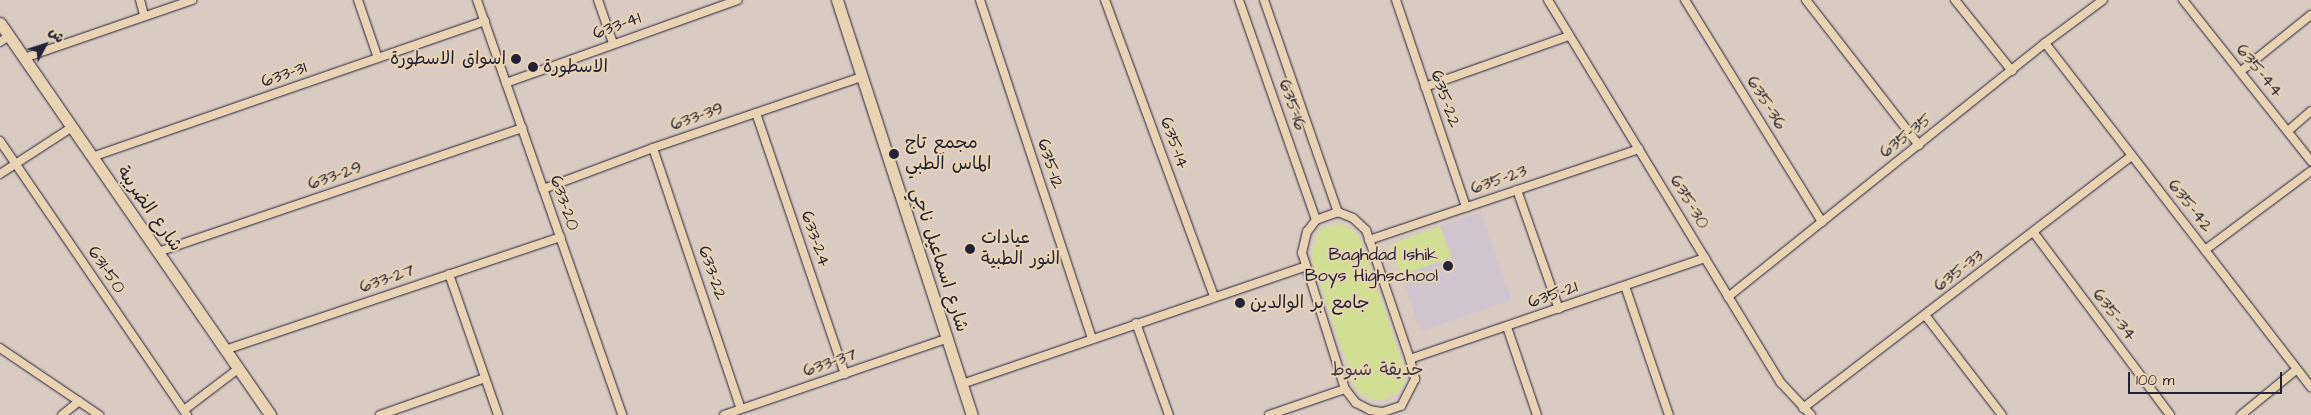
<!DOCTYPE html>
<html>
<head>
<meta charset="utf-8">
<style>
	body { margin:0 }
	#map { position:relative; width:2311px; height:415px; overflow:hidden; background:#dacbc2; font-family:"Architects Daughter","Playpen Sans Arabic",sans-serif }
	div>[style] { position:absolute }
	.built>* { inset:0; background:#d0c5ce; transform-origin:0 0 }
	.green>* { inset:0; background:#d1df93; transform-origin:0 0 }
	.roads { filter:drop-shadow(0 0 1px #22223b) drop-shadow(0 0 1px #22223b) }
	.street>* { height:8px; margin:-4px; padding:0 4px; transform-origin:4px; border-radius:4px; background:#e9d3b2 }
	.secondary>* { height:11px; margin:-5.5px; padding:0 5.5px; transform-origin:5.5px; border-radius:5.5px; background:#e9d3b2 }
	.dots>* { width:14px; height:14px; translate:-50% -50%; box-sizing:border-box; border:2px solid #e9d3b2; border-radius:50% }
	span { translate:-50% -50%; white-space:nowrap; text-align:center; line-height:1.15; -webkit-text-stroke:4px #e9d3b2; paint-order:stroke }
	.street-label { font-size:18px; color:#22223b }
	.poi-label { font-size:18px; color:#22223b }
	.right { translate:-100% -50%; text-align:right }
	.left { translate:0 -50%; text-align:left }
	.park-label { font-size:18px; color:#3c3e48 }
	.north { position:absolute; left:20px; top:20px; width:50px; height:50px; -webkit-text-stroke:4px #e9d3b2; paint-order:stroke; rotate:50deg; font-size:14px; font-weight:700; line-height:20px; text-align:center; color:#22223b }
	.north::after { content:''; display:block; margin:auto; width:18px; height:22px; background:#22223b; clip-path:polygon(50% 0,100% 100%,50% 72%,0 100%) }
	.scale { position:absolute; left:2128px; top:372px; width:154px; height:22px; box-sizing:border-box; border:2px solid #22223b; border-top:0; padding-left:6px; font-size:15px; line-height:18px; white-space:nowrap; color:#22223b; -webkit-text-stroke:4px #e9d3b2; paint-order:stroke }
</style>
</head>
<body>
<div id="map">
	<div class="built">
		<div style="left:1481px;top:212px;width:93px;height:96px;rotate:71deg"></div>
	</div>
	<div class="green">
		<div style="clip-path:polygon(1340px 224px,1354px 231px,1361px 240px,1406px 373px,1405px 382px,1399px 392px,1383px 400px,1372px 400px,1361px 394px,1353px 383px,1312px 259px,1312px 248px,1318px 232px,1324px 227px)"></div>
		<div style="left:1440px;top:226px;width:33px;height:53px;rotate:70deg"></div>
	</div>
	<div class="roads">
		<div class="street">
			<div style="left:140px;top:0;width:16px;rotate:75deg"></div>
			<div style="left:358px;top:0;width:61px;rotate:71deg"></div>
			<div style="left:477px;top:0;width:440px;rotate:70.7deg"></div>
			<div style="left:598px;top:0;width:46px;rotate:70.8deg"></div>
			<div style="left:980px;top:0;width:356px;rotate:71.7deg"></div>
			<div style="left:1105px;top:0;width:316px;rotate:69.8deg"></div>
			<div style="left:1239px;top:0;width:233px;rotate:70.7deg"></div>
			<div style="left:1264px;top:0;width:225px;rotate:70.8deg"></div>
			<div style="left:1396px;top:0;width:219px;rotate:71.3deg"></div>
			<div style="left:1548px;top:0;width:448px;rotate:58.7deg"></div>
			<div style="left:1781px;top:383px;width:44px;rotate:46.8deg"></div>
			<div style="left:1685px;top:0;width:261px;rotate:58.3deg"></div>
			<div style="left:1806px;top:0;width:184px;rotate:52.1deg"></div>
			<div style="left:1955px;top:0;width:91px;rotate:51.2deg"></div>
			<div style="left:2183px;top:0;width:206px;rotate:51.5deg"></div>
			<div style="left:0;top:42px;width:11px;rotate:-34deg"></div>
			<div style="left:2045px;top:43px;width:435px;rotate:52.3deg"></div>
			<div style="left:24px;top:58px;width:178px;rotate:-19deg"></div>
			<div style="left:2241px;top:71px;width:90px;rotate:-38.7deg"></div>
			<div style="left:506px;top:83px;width:246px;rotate:-19.7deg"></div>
			<div style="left:1425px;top:87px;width:153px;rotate:-19.5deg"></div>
			<div style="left:756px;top:113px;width:276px;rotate:71.2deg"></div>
			<div style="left:2288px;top:131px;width:30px;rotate:-41deg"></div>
			<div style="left:0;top:141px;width:332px;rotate:55.7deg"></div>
			<div style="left:653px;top:148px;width:275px;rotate:71.4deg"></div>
			<div style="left:92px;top:157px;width:416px;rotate:-19.1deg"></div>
			<div style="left:0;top:174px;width:86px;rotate:-33.1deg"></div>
			<div style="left:543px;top:189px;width:117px;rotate:-20.4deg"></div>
			<div style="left:653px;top:148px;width:220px;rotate:-18.8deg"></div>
			<div style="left:1517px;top:190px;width:126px;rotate:70.6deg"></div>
			<div style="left:1338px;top:212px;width:16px;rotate:22deg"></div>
			<div style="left:1353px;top:218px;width:18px;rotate:43deg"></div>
			<div style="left:1366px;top:230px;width:136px;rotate:71.2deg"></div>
			<div style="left:1410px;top:359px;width:21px;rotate:76deg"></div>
			<div style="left:1415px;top:379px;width:30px;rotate:117deg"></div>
			<div style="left:1401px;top:406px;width:20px;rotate:162deg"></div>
			<div style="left:1382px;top:412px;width:12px;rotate:-171deg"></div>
			<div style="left:1370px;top:410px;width:16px;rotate:-153deg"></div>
			<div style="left:1356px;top:403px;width:18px;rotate:-128deg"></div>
			<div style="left:1345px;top:389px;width:143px;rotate:-107.5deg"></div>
			<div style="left:1302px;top:253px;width:22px;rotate:-77deg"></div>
			<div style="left:1307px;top:232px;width:15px;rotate:-53deg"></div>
			<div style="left:1316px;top:220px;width:23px;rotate:-20deg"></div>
			<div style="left:2034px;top:233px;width:227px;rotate:53.2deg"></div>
			<div style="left:1369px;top:240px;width:285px;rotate:-18.6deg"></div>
			<div style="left:2205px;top:250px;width:132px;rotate:-36.7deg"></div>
			<div style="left:158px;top:252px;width:385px;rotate:-18.8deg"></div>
			<div style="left:449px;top:274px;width:149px;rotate:70.8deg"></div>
			<div style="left:1625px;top:286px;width:136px;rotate:71.2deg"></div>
			<div style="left:1728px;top:297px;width:406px;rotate:-38.7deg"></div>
			<div style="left:2045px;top:43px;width:72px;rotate:-36.6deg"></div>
			<div style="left:1925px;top:315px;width:126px;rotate:52.4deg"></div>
			<div style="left:1136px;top:323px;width:98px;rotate:70.3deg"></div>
			<div style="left:1507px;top:327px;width:93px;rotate:71.2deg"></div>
			<div style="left:0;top:348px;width:120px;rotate:34.1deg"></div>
			<div style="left:225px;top:350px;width:354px;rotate:-18.6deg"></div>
			<div style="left:1410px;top:359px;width:312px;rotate:-18.9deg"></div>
			<div style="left:962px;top:384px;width:364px;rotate:-18.9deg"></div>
			<div style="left:1803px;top:408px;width:414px;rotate:-37.5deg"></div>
			<div style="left:184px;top:410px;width:68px;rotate:-37.2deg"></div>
			<div style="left:62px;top:415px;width:22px;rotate:-39deg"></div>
			<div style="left:380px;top:415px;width:111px;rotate:-19.4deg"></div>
			<div style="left:724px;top:415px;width:235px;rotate:-18.9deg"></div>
			<div style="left:1269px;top:415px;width:80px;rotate:-18.9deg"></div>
			<div style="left:2241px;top:415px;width:72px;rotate:-39.4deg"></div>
		</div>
		<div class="secondary">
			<div style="left:837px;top:0;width:436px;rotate:72deg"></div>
			<div style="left:0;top:23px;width:476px;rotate:55.4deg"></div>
		</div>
	</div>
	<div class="dots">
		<div style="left:516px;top:59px;background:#22223b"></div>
		<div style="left:533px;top:67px;background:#22223b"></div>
		<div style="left:894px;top:154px;background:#22223b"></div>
		<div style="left:970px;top:249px;background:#22223b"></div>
		<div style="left:1448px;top:266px;background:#22223b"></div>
		<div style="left:1240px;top:303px;background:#22223b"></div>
	</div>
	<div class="street-label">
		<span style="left:617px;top:26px;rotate:-20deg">633-41</span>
		<span style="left:2259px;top:71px;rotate:51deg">635-44</span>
		<span style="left:284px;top:75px;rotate:-19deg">633-31</span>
		<span style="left:1445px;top:99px;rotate:71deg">635-22</span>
		<span style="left:1766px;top:103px;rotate:58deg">635-36</span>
		<span style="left:1292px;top:105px;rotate:71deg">635-16</span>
		<span style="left:697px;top:117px;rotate:-19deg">633-39</span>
		<span style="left:1906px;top:136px;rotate:-38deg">635-35</span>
		<span style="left:1174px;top:143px;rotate:70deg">635-14</span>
		<span style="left:1050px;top:164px;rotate:72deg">635-12</span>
		<span style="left:335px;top:176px;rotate:-19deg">633-29</span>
		<span style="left:1499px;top:180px;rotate:-19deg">635-23</span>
		<span style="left:1689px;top:202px;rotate:59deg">635-30</span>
		<span style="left:564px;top:203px;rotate:71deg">633-20</span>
		<span style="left:2190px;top:206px;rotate:52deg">635-42</span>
		<span style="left:149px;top:209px;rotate:55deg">شارع الضريبة</span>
		<span style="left:815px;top:239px;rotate:71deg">633-24</span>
		<span style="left:939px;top:260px;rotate:72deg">شارع اسماعيل ناجي</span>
		<span style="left:106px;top:270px;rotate:56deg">631-50</span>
		<span style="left:1959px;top:271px;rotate:-37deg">635-33</span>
		<span style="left:712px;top:273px;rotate:71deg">633-22</span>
		<span style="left:387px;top:279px;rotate:-19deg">633-27</span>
		<span style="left:1553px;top:295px;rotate:-19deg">635-21</span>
		<span style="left:2114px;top:315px;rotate:53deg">635-34</span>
		<span style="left:830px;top:363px;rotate:-19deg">633-37</span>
	</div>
	<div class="poi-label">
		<span class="right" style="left:506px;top:59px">اسواق الاسطورة</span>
		<span class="left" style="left:543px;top:67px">الاسطورة</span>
		<span class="left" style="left:905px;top:154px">مجمع تاج<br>الماس الطبي</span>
		<span class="left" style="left:981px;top:249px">عيادات<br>النور الطبية</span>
		<span class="right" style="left:1438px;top:266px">Baghdad Ishik<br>Boys Highschool</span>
		<span class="left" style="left:1250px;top:303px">جامع بر الوالدين</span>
	</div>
	<div class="park-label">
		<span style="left:1377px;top:370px">حديقة شبوط</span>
	</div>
	<div class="north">ش</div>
	<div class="scale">100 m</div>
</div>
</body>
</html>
